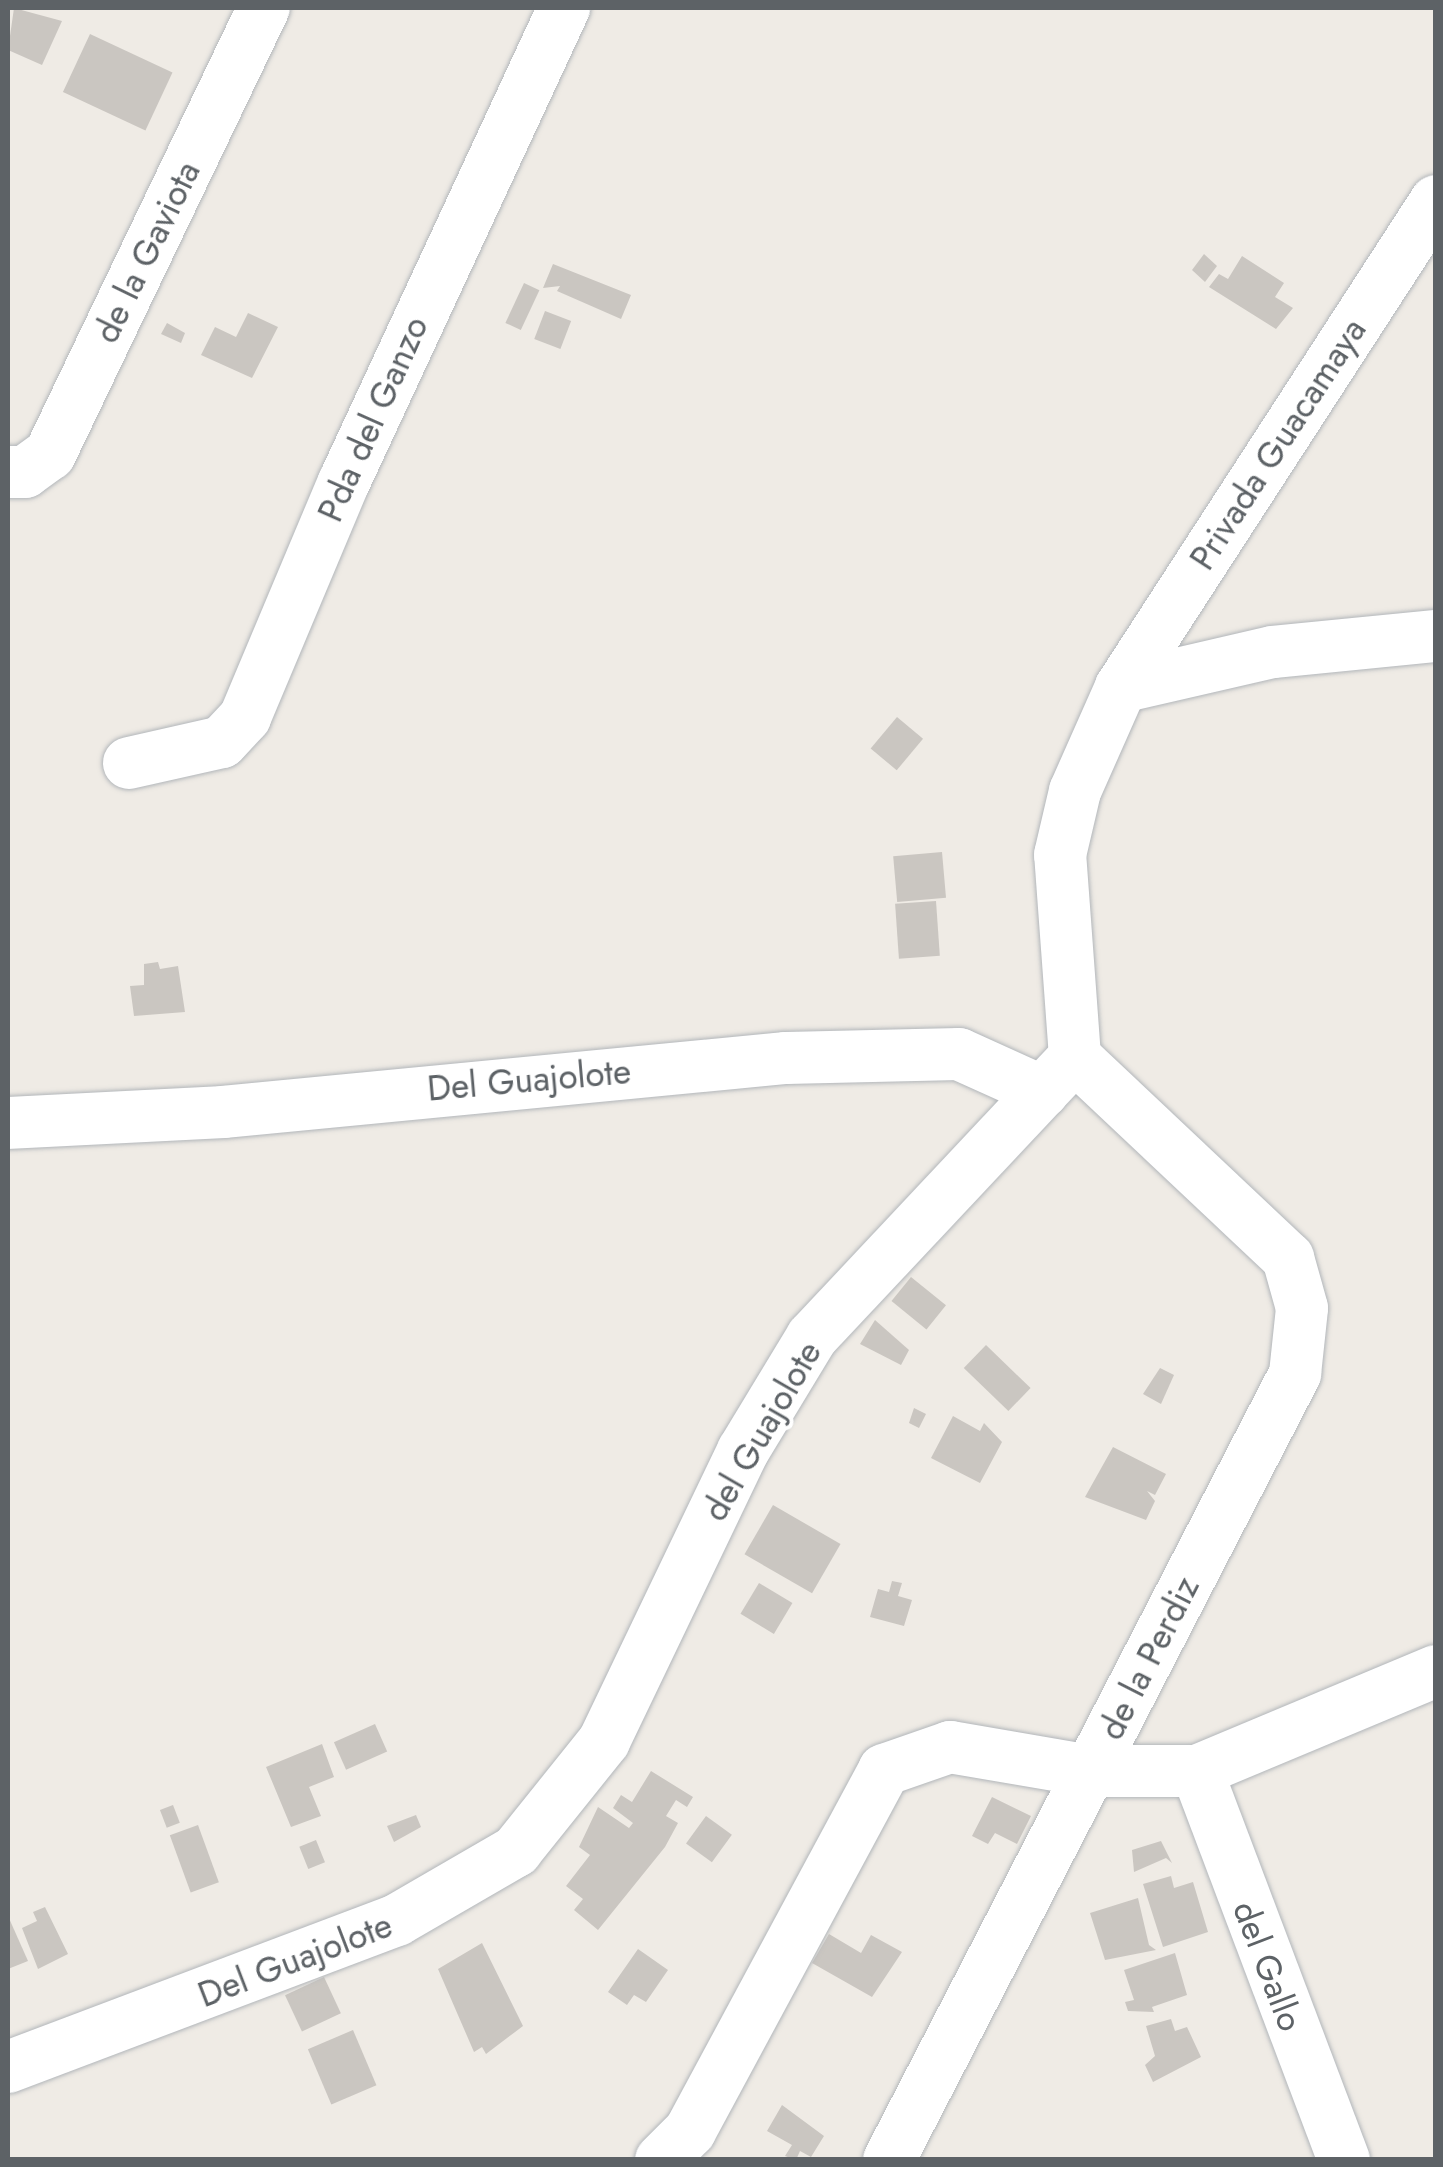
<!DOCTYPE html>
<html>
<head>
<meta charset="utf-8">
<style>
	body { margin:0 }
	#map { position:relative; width:1443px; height:2167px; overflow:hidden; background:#efebe5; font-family:Jost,sans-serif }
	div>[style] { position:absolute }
	.building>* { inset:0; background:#cac6c1; transform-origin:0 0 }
	.roads { filter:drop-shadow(0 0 2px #b2b6ba) drop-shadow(0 0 2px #b2b6ba) }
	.minor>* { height:52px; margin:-26px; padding:0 26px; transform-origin:26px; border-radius:26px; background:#fff }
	span { translate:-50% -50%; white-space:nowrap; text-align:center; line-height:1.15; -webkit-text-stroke:8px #fff; paint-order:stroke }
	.street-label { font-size:35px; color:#5d6266 }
	.frame { position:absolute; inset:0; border:10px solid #5d6266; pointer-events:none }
</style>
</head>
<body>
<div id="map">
	<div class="building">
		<div style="clip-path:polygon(14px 8px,62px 21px,42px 65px,8px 50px)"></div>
		<div style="left:90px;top:34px;width:91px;height:64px;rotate:25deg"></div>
		<div style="clip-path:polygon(1204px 254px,1217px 266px,1205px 282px,1192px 270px)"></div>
		<div style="clip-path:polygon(1242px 256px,1284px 283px,1275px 297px,1293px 308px,1276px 329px,1209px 287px,1219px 274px,1228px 279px)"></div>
		<div style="clip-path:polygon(553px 264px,631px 295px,621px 319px,557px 291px,560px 286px,543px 288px)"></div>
		<div style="left:524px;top:283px;width:17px;height:44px;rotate:25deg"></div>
		<div style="left:545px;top:311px;width:28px;height:30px;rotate:21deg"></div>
		<div style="clip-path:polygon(248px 313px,278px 327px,252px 378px,201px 355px,215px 327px,236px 337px)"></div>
		<div style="clip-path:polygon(167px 323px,185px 333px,181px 343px,161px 334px)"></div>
		<div style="left:897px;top:717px;width:34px;height:41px;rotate:40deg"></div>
		<div style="left:942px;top:852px;width:46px;height:49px;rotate:85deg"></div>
		<div style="left:936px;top:901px;width:55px;height:41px;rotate:86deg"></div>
		<div style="clip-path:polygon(158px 962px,160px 969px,178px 966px,185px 1012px,134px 1016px,130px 986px,144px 985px,144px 964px)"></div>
		<div style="left:911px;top:1277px;width:45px;height:31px;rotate:39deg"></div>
		<div style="clip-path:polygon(875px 1320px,909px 1350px,901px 1365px,860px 1344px)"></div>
		<div style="left:986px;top:1345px;width:62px;height:32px;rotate:44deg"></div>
		<div style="clip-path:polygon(1160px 1368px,1174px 1375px,1161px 1404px,1143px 1394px)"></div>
		<div style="clip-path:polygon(914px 1408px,926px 1414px,919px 1428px,909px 1423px)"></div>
		<div style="clip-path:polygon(953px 1416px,980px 1431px,984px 1423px,1002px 1442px,980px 1483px,931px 1458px)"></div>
		<div style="clip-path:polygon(1113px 1447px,1166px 1474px,1155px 1495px,1147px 1491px,1155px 1501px,1146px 1520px,1085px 1497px)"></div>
		<div style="left:773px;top:1505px;width:78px;height:57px;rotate:30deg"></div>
		<div style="clip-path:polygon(892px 1581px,902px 1583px,898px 1596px,912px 1600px,904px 1626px,870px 1617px,878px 1589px,889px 1592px)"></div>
		<div style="left:759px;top:1583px;width:39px;height:36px;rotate:31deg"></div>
		<div style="left:375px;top:1724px;width:30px;height:45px;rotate:66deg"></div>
		<div style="clip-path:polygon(322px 1744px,334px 1777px,309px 1787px,321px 1816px,291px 1827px,266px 1767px)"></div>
		<div style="clip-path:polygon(651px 1771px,693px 1797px,687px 1807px,676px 1800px,666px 1816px,678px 1823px,665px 1847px,598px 1930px,574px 1910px,583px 1899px,566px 1886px,590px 1855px,579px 1847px,598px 1807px,629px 1828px,633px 1823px,613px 1808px,621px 1795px,632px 1802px)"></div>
		<div style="clip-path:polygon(992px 1797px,1031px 1816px,1017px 1844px,995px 1833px,988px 1844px,972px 1836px)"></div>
		<div style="left:173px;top:1805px;width:19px;height:14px;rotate:69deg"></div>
		<div style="clip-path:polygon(416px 1815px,421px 1827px,394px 1842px,387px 1826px)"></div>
		<div style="left:706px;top:1816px;width:32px;height:34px;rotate:36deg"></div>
		<div style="left:198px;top:1825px;width:61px;height:30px;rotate:70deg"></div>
		<div style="left:316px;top:1840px;width:24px;height:18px;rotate:68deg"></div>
		<div style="clip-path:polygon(1161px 1841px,1172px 1863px,1166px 1858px,1134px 1872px,1132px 1850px)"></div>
		<div style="clip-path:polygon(1171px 1876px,1174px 1888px,1193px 1882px,1208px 1932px,1163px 1947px,1143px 1884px)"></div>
		<div style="clip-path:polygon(1138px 1898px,1149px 1945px,1156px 1950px,1105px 1960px,1090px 1913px)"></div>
		<div style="clip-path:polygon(45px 1907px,68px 1954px,38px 1969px,22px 1928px,37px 1921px,33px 1912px)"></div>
		<div style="clip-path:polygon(8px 1916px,28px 1961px,8px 1969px)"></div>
		<div style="clip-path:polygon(829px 1934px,861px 1953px,871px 1935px,902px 1952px,872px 1997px,812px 1963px)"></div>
		<div style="clip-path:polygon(482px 1943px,523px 2026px,486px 2054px,482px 2047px,474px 2052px,438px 1969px)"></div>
		<div style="clip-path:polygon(638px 1949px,668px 1970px,646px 2002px,634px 1995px,627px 2005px,608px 1992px)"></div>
		<div style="clip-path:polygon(1175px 1953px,1187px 1995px,1152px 2007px,1154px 2012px,1128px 2011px,1125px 2002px,1134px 2000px,1124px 1970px)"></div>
		<div style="left:324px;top:1977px;width:40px;height:43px;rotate:65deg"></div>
		<div style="clip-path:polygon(1171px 2019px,1175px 2031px,1187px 2027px,1201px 2057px,1153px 2082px,1145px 2065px,1155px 2056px,1146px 2026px)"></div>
		<div style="left:353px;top:2030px;width:60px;height:49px;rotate:67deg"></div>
		<div style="clip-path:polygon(782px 2105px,824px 2136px,811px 2157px,800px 2151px,796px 2160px,785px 2156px,792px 2145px,767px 2131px)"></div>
	</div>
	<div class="roads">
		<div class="minor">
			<div style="left:8px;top:472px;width:17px"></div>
			<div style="left:25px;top:472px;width:31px;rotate:-36deg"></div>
			<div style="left:50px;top:454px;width:495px;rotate:-64.4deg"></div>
			<div style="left:1121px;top:687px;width:156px;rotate:-13deg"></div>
			<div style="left:1273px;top:652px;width:164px;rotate:-5.6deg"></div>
			<div style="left:129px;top:763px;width:95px;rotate:-12.7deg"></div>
			<div style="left:222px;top:742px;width:34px;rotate:-47deg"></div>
			<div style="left:245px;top:717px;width:255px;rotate:-67.2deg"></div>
			<div style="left:344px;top:482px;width:523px;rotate:-65.1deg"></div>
			<div style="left:1075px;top:1057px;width:203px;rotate:-94.2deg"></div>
			<div style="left:1060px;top:855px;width:66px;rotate:-76.8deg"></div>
			<div style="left:1075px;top:791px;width:114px;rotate:-66.1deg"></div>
			<div style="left:1121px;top:687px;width:579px;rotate:-57.05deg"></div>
			<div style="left:8px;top:1123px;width:215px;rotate:-2.9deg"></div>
			<div style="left:223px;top:1112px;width:566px;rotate:-5.48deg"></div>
			<div style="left:786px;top:1058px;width:173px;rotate:-1.3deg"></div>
			<div style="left:959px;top:1054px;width:92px;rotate:24.3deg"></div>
			<div style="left:1197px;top:1771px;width:416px;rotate:69.3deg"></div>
			<div style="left:8px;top:2067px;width:416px;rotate:-20.7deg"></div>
			<div style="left:397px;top:1920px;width:138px;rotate:-30.1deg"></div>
			<div style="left:516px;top:1851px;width:141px;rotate:-51.3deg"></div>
			<div style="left:604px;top:1741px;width:322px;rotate:-64.4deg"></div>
			<div style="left:743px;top:1451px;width:133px;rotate:-58.8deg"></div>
			<div style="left:812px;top:1337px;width:384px;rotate:-46.8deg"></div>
			<div style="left:661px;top:2160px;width:41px;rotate:-45deg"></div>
			<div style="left:690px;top:2131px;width:410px;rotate:-61.7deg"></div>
			<div style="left:884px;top:1770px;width:70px;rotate:-19.2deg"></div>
			<div style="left:950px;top:1747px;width:143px;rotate:9.7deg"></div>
			<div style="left:1091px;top:1771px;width:106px"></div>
			<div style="left:1197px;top:1771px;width:259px;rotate:-22.7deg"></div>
			<div style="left:889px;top:2160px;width:885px;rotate:-62.68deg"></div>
			<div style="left:1295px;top:1374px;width:66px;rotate:-83.9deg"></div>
			<div style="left:1302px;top:1308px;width:52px;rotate:-105.6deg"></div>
			<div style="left:1288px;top:1258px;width:293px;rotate:-136.7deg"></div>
		</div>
	</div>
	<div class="street-label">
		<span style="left:147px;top:252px;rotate:-64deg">de la Gaviota</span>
		<span style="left:373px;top:419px;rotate:-66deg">Pda del Ganzo</span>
		<span style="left:1278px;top:444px;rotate:-57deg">Privada Guacamaya</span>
		<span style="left:529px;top:1080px;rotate:-5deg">Del Guajolote</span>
		<span style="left:762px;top:1431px;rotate:-60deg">del Guajolote</span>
		<span style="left:1149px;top:1658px;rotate:-63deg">de la Perdiz</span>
		<span style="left:295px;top:1960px;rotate:-21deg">Del Guajolote</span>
		<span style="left:1268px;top:1966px;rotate:69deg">del Gallo</span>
	</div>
	<div class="frame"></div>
</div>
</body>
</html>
